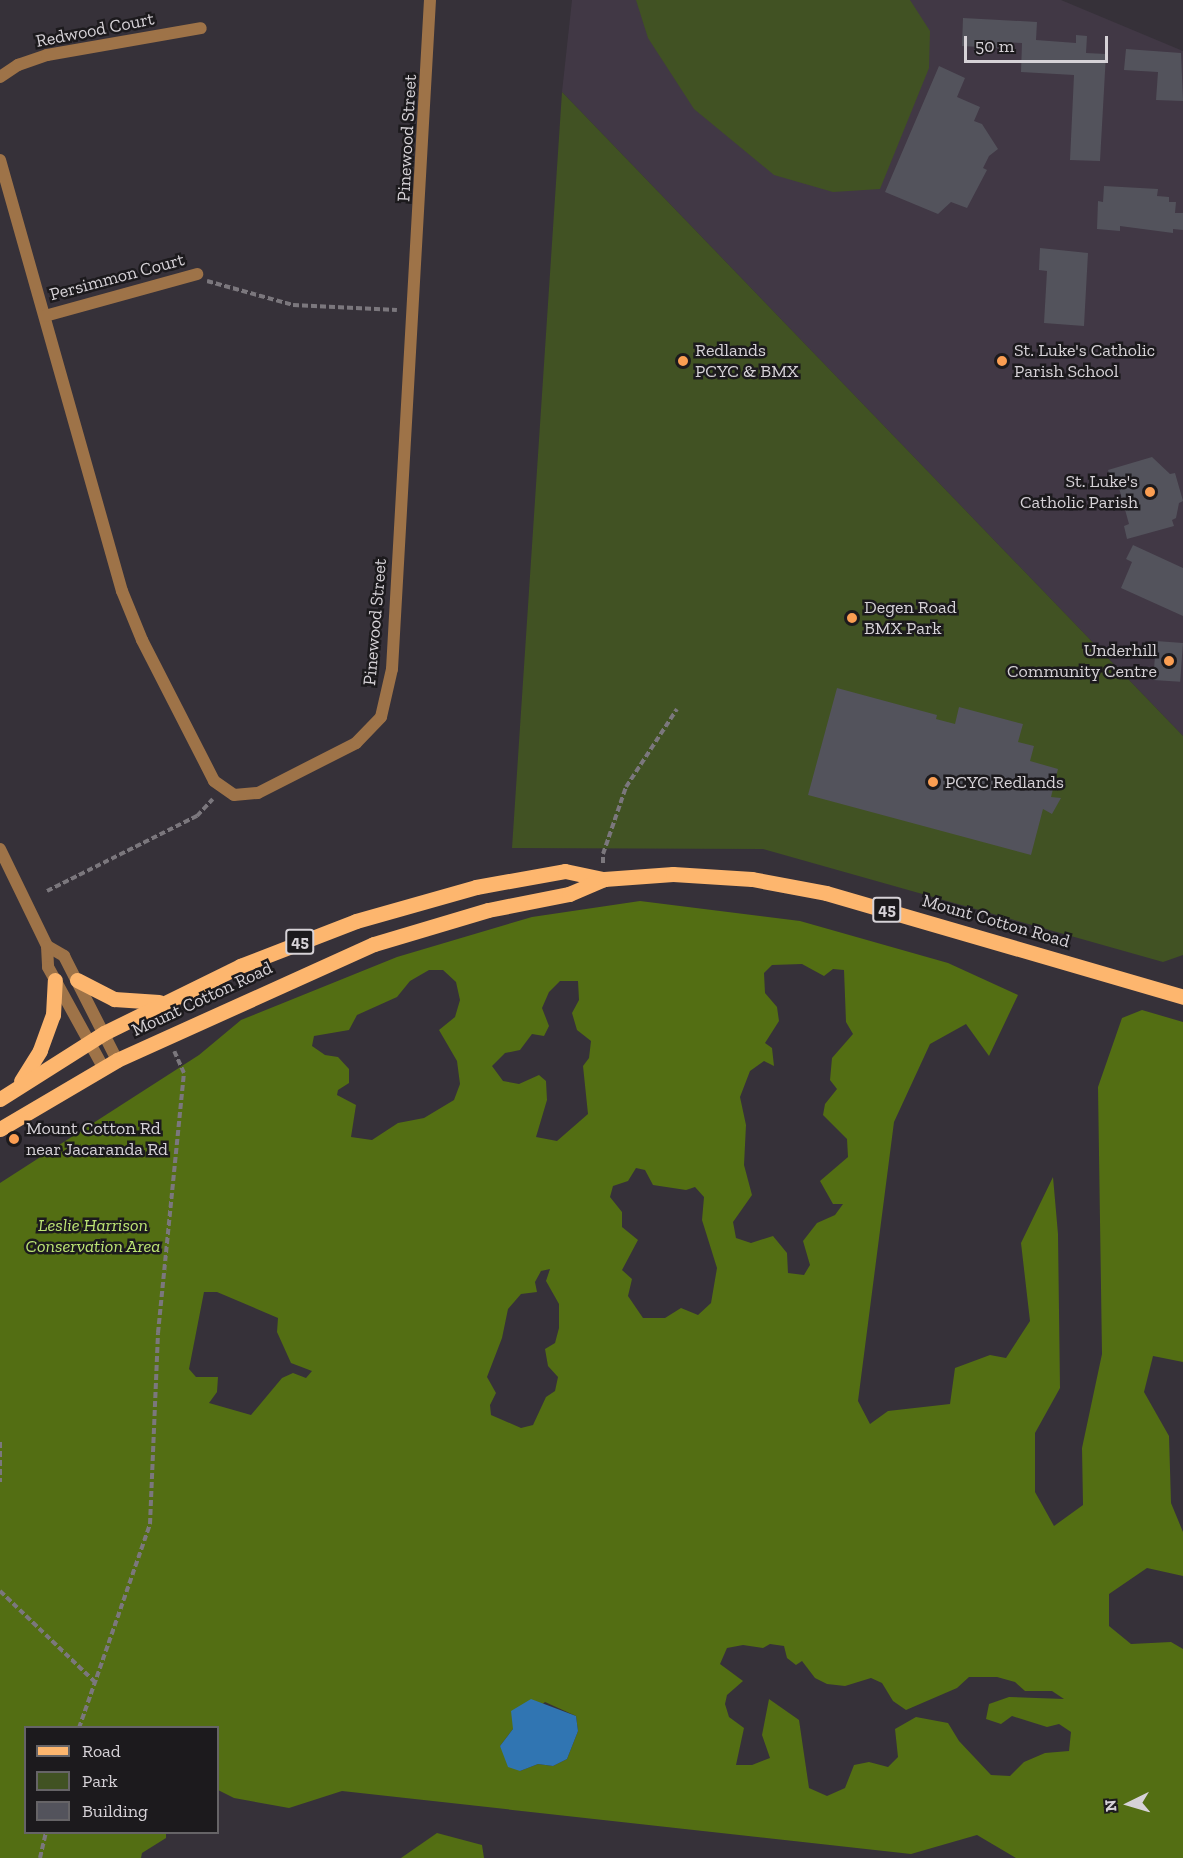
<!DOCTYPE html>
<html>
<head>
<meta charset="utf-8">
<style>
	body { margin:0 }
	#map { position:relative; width:1183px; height:1858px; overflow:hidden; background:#363139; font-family:"Zilla Slab",serif }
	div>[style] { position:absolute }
	.built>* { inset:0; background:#413845 }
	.green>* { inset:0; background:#415223 }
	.forest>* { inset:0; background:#536e13 }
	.water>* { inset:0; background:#3075b2 }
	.building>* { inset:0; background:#53535c; transform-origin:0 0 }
	.path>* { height:4px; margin-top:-2px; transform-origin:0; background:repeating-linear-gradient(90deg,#7b777d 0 6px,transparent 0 9px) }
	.street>* { height:12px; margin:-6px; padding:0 6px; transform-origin:6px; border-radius:6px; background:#9e7348 }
	.primary>* { height:15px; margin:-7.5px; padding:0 7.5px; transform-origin:7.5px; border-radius:7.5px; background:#fdb66e }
	.dots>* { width:16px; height:16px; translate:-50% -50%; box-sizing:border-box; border:3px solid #1c1a1d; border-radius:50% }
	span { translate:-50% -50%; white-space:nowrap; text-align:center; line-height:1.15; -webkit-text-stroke:5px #1c1a1d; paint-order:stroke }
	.shield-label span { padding:2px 4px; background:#1c1a1d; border:2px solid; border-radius:4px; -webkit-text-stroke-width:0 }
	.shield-label { font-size:16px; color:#d6d2d7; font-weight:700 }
	.street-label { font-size:18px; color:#d6d2d7 }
	.poi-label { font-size:18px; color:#d6d2d7 }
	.left { translate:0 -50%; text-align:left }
	.right { translate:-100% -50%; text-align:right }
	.park-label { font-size:18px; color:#bee675; font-style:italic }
	.legend { position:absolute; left:24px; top:1726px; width:195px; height:108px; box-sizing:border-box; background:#1c1a1d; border:2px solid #666467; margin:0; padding:8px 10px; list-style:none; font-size:18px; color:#d6d2d7 }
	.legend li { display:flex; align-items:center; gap:12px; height:30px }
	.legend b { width:30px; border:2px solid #666467 }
	.north { position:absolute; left:1099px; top:1774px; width:60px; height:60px; -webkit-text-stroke:4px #1c1a1d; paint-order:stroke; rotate:265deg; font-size:16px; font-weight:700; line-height:24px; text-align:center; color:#d6d2d7 }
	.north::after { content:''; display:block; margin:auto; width:21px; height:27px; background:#d6d2d7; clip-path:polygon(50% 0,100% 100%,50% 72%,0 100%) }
	.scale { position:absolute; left:964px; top:36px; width:144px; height:27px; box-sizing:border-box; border:3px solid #d6d2d7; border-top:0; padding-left:8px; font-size:18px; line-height:21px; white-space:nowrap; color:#d6d2d7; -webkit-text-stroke:4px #1c1a1d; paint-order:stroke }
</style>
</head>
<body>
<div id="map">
	<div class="built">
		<div style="clip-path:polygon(572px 0,1061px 0,1183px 51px,1183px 736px,562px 92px)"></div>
	</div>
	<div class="green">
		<div style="clip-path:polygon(636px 0,910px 0,930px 31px,929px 68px,880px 189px,833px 192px,774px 175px,694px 109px,648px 38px)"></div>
		<div style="clip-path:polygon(562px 92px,1183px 736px,1183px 955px,1163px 962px,763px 849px,512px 848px)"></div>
	</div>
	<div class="forest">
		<div style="clip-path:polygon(evenodd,640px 901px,800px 921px,948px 963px,1018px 995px,989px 1056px,966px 1024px,930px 1044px,894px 1122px,858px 1401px,870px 1424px,888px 1411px,950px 1404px,955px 1368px,990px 1355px,1006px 1358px,1030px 1321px,1021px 1243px,1053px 1177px,1058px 1234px,1060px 1388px,1035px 1433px,1035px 1492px,1054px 1526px,1083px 1505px,1082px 1448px,1102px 1354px,1098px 1087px,1122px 1018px,1142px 1010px,1183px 1022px,1183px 1362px,1153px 1356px,1144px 1392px,1169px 1436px,1171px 1503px,1183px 1532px,1183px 1576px,1147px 1568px,1109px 1594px,1109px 1626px,1131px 1644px,1171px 1642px,1183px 1649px,1183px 1858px,1016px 1858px,977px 1835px,911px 1854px,342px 1791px,289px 1808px,234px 1798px,218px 1790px,218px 1728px,26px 1728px,26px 1832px,166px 1832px,166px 1838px,142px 1853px,141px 1858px,0 1858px,0 1183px,199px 1055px,241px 1020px,397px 957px,532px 917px,640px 901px,802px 964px,824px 976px,833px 969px,844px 970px,846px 1022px,853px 1034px,832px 1058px,830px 1080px,837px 1089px,825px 1104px,823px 1115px,847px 1139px,848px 1157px,820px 1181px,833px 1204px,843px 1204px,835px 1215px,817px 1223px,803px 1241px,810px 1265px,804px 1275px,788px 1273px,787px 1253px,773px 1236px,751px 1243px,736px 1238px,733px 1222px,752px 1195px,744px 1165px,746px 1125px,740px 1097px,750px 1071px,764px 1061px,774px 1066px,772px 1048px,765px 1043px,779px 1021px,777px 1007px,765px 993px,764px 973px,772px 965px,802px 964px,640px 901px,429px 970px,443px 970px,456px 982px,460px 1000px,455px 1017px,439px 1030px,457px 1061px,460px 1084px,454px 1100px,424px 1118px,398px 1123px,372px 1140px,351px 1137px,356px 1105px,337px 1095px,338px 1090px,349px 1083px,349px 1069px,338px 1057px,325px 1055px,312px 1046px,314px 1036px,349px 1030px,357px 1015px,397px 997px,410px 981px,429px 970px,640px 901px,560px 981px,578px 981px,579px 1000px,572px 1013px,577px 1030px,591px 1041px,589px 1058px,583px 1066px,588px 1114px,557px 1141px,536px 1137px,547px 1100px,546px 1081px,539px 1075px,519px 1084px,503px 1081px,492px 1066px,505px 1053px,520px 1050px,532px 1034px,544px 1036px,549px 1026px,542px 1008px,549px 992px,560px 981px,640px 901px,636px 1168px,645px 1170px,653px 1185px,686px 1190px,695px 1187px,704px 1197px,702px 1220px,717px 1268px,711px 1303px,698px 1315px,681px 1308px,665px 1318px,643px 1318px,628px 1296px,632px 1279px,622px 1270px,638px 1240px,622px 1227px,622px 1212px,610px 1197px,613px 1186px,628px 1181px,636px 1168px,640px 901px,550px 1269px,546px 1281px,559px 1304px,559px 1328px,555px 1343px,545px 1349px,548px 1366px,558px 1377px,555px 1391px,546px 1397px,533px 1425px,521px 1428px,491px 1415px,490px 1405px,496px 1393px,487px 1377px,502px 1338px,508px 1309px,521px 1294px,537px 1292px,535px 1282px,541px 1271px,550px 1269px,640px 901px,204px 1292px,217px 1292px,278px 1318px,277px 1332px,291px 1363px,312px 1371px,306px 1378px,293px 1373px,282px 1378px,251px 1415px,209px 1403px,217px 1392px,218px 1377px,196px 1377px,189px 1369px,204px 1292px,640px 901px,770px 1644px,784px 1646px,787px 1658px,796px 1665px,802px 1661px,815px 1678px,827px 1684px,845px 1686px,871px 1678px,882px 1683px,893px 1701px,906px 1710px,957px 1688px,969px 1677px,997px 1677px,1015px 1682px,1025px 1691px,1052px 1691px,1064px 1699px,1009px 1697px,989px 1704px,986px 1719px,1001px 1724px,1012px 1716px,1047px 1727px,1059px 1724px,1071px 1732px,1069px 1751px,1045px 1753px,1024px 1762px,1010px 1776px,991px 1775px,959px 1741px,948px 1723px,916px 1717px,895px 1729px,898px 1757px,888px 1767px,869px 1762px,854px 1765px,845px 1788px,827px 1796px,809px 1788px,799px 1720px,769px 1699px,762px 1735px,770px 1758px,752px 1765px,736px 1765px,744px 1728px,729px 1717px,725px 1704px,727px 1695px,743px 1681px,720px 1664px,727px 1648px,743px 1645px,763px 1648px,770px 1644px,640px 901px,545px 1702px,576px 1716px,578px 1731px,567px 1759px,553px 1766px,538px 1764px,520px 1771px,500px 1746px,513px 1729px,545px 1702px)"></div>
		<div style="clip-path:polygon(437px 1833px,482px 1845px,484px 1858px,401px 1858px)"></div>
	</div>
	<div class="water">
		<div style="clip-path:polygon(531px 1699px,576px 1716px,578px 1731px,567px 1759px,553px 1766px,538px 1764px,520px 1771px,508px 1767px,500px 1746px,513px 1729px,511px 1711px)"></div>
	</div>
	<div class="building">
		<div style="clip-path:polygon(963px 18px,1037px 22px,1036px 40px,1076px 43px,1076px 35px,1087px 36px,1086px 53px,1106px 54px,1100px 161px,1070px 160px,1074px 75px,1021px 72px,1022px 43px,998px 42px,997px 48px,962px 46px)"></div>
		<div style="clip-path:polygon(1126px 49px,1181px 53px,1183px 101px,1156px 100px,1158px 72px,1124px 70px)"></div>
		<div style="clip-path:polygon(939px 66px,965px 78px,957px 97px,980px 107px,974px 121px,982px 124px,998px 149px,989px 156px,983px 168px,987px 170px,967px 208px,951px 202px,938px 214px,885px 192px)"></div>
		<div style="clip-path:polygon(1104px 186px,1158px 189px,1157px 196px,1169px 197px,1169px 202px,1176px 202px,1175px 213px,1183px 213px,1183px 230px,1173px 229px,1173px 233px,1120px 226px,1120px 231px,1097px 229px,1098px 201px,1103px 202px)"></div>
		<div style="clip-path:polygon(1040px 248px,1088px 253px,1084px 326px,1044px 323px,1047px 271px,1039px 270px)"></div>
		<div style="clip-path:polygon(1152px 457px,1170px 474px,1175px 473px,1183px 501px,1179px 503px,1176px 518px,1172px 520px,1174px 526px,1127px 539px,1124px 526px,1129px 524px,1117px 481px,1112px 483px,1108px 470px)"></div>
		<div style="clip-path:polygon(1133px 545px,1183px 568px,1183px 616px,1121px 588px,1132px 562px,1126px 559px)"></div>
		<div style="left:1156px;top:641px;width:27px;height:39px;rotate:4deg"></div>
		<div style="clip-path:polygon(837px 688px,937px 715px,936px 719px,955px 724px,959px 707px,1023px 724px,1018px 742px,1034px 746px,1030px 761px,1058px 769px,1051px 797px,1061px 798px,1052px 814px,1043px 809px,1031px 855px,808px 795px)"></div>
	</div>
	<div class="path">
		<div style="left:207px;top:281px;width:89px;rotate:15.6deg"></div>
		<div style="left:293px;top:305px;width:104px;rotate:2.8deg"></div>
		<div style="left:603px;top:863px;width:9px;rotate:-90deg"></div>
		<div style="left:603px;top:854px;width:71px;rotate:-71.1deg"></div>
		<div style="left:626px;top:787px;width:93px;rotate:-56.8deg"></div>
		<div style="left:47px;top:891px;width:168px;rotate:-26.6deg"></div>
		<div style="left:197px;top:816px;width:23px;rotate:-47deg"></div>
		<div style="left:0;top:1442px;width:40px;rotate:90deg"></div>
		<div style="left:0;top:1591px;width:133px;rotate:43.8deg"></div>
		<div style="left:79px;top:1728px;width:216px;rotate:-70.8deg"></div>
		<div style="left:150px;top:1524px;width:191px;rotate:-87.6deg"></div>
		<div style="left:158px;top:1333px;width:261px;rotate:-84.3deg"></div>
		<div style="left:184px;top:1073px;width:24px;rotate:-114deg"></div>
		<div style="left:40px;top:1858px;width:27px;rotate:-77deg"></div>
	</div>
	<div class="street">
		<div style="left:0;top:77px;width:22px;rotate:-34deg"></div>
		<div style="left:18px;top:65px;width:31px;rotate:-19deg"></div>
		<div style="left:47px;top:55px;width:156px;rotate:-9.9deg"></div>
		<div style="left:0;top:160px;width:448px;rotate:74.2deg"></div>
		<div style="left:122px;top:591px;width:53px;rotate:67.8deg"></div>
		<div style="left:142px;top:640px;width:158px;rotate:62.9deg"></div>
		<div style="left:214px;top:781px;width:24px;rotate:35deg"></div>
		<div style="left:234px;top:795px;width:24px;rotate:-5deg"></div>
		<div style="left:258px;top:793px;width:110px;rotate:-27deg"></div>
		<div style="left:356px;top:743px;width:36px;rotate:-46deg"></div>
		<div style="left:381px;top:717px;width:49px;rotate:-77.1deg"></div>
		<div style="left:392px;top:669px;width:670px;rotate:-86.75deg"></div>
		<div style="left:45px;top:316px;width:158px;rotate:-15.4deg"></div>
		<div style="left:0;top:849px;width:108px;rotate:64.1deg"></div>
		<div style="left:47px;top:946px;width:21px;rotate:87deg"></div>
		<div style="left:48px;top:967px;width:114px;rotate:61.2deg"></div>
		<div style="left:47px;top:946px;width:20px;rotate:30deg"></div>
		<div style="left:64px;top:956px;width:117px;rotate:63deg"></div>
	</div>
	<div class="primary">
		<div style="left:77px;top:980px;width:42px;rotate:27.2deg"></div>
		<div style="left:114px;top:999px;width:45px;rotate:3.8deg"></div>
		<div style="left:21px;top:1081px;width:36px;rotate:-58deg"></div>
		<div style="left:40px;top:1050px;width:37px;rotate:-70deg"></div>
		<div style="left:53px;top:1015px;width:35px;rotate:-87deg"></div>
		<div style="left:0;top:1099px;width:123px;rotate:-32.4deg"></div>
		<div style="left:104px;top:1033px;width:152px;rotate:-26.2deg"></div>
		<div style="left:240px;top:966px;width:124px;rotate:-21.2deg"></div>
		<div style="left:356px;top:921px;width:125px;rotate:-15.8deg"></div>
		<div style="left:476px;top:887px;width:90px;rotate:-10.2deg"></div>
		<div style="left:565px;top:871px;width:40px;rotate:12deg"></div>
		<div style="left:604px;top:879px;width:69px;rotate:-4.1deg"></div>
		<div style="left:673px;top:874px;width:79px;rotate:3.6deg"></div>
		<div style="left:752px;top:879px;width:75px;rotate:10.7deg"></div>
		<div style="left:826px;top:893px;width:372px;rotate:16.2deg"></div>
		<div style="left:0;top:1129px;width:136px;rotate:-30.5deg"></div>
		<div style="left:117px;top:1060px;width:282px;rotate:-24.3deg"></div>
		<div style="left:374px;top:944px;width:119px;rotate:-16.6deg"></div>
		<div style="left:488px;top:910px;width:83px;rotate:-11.2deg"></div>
		<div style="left:569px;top:894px;width:38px;rotate:-23deg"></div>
	</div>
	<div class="dots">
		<div style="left:683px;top:361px;background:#fb9e52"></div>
		<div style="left:1002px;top:361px;background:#fb9e52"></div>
		<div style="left:1150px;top:492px;background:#fb9e52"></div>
		<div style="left:852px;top:618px;background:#fb9e52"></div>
		<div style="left:1169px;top:661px;background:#fb9e52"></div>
		<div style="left:933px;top:782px;background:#fb9e52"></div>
		<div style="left:14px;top:1139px;background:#fb9e52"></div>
	</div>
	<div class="shield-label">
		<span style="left:887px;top:910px">45</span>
		<span style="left:300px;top:942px">45</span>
	</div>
	<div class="street-label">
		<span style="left:95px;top:30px;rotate:-11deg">Redwood Court</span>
		<span style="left:407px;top:138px;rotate:-87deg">Pinewood Street</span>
		<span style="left:117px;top:277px;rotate:-15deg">Persimmon Court</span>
		<span style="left:375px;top:622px;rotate:-85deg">Pinewood Street</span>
		<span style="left:996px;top:921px;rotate:16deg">Mount Cotton Road</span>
		<span style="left:202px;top:999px;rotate:-25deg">Mount Cotton Road</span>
	</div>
	<div class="poi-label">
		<span class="left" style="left:695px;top:361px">Redlands<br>PCYC &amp; BMX</span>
		<span class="left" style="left:1014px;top:361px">St. Luke's Catholic<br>Parish School</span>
		<span class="right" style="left:1138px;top:492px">St. Luke's<br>Catholic Parish</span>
		<span class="left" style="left:864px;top:618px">Degen Road<br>BMX Park</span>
		<span class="right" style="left:1157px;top:661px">Underhill<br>Community Centre</span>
		<span class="left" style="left:945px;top:782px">PCYC Redlands</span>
		<span class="left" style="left:26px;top:1139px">Mount Cotton Rd<br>near Jacaranda Rd</span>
	</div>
	<div class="park-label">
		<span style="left:93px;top:1236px">Leslie Harrison<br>Conservation Area</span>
	</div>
	<ul class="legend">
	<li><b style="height:8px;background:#fdb66e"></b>Road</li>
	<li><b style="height:16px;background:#415223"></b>Park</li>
	<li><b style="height:16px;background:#53535c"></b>Building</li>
	</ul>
	<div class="north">N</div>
	<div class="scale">50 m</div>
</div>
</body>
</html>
